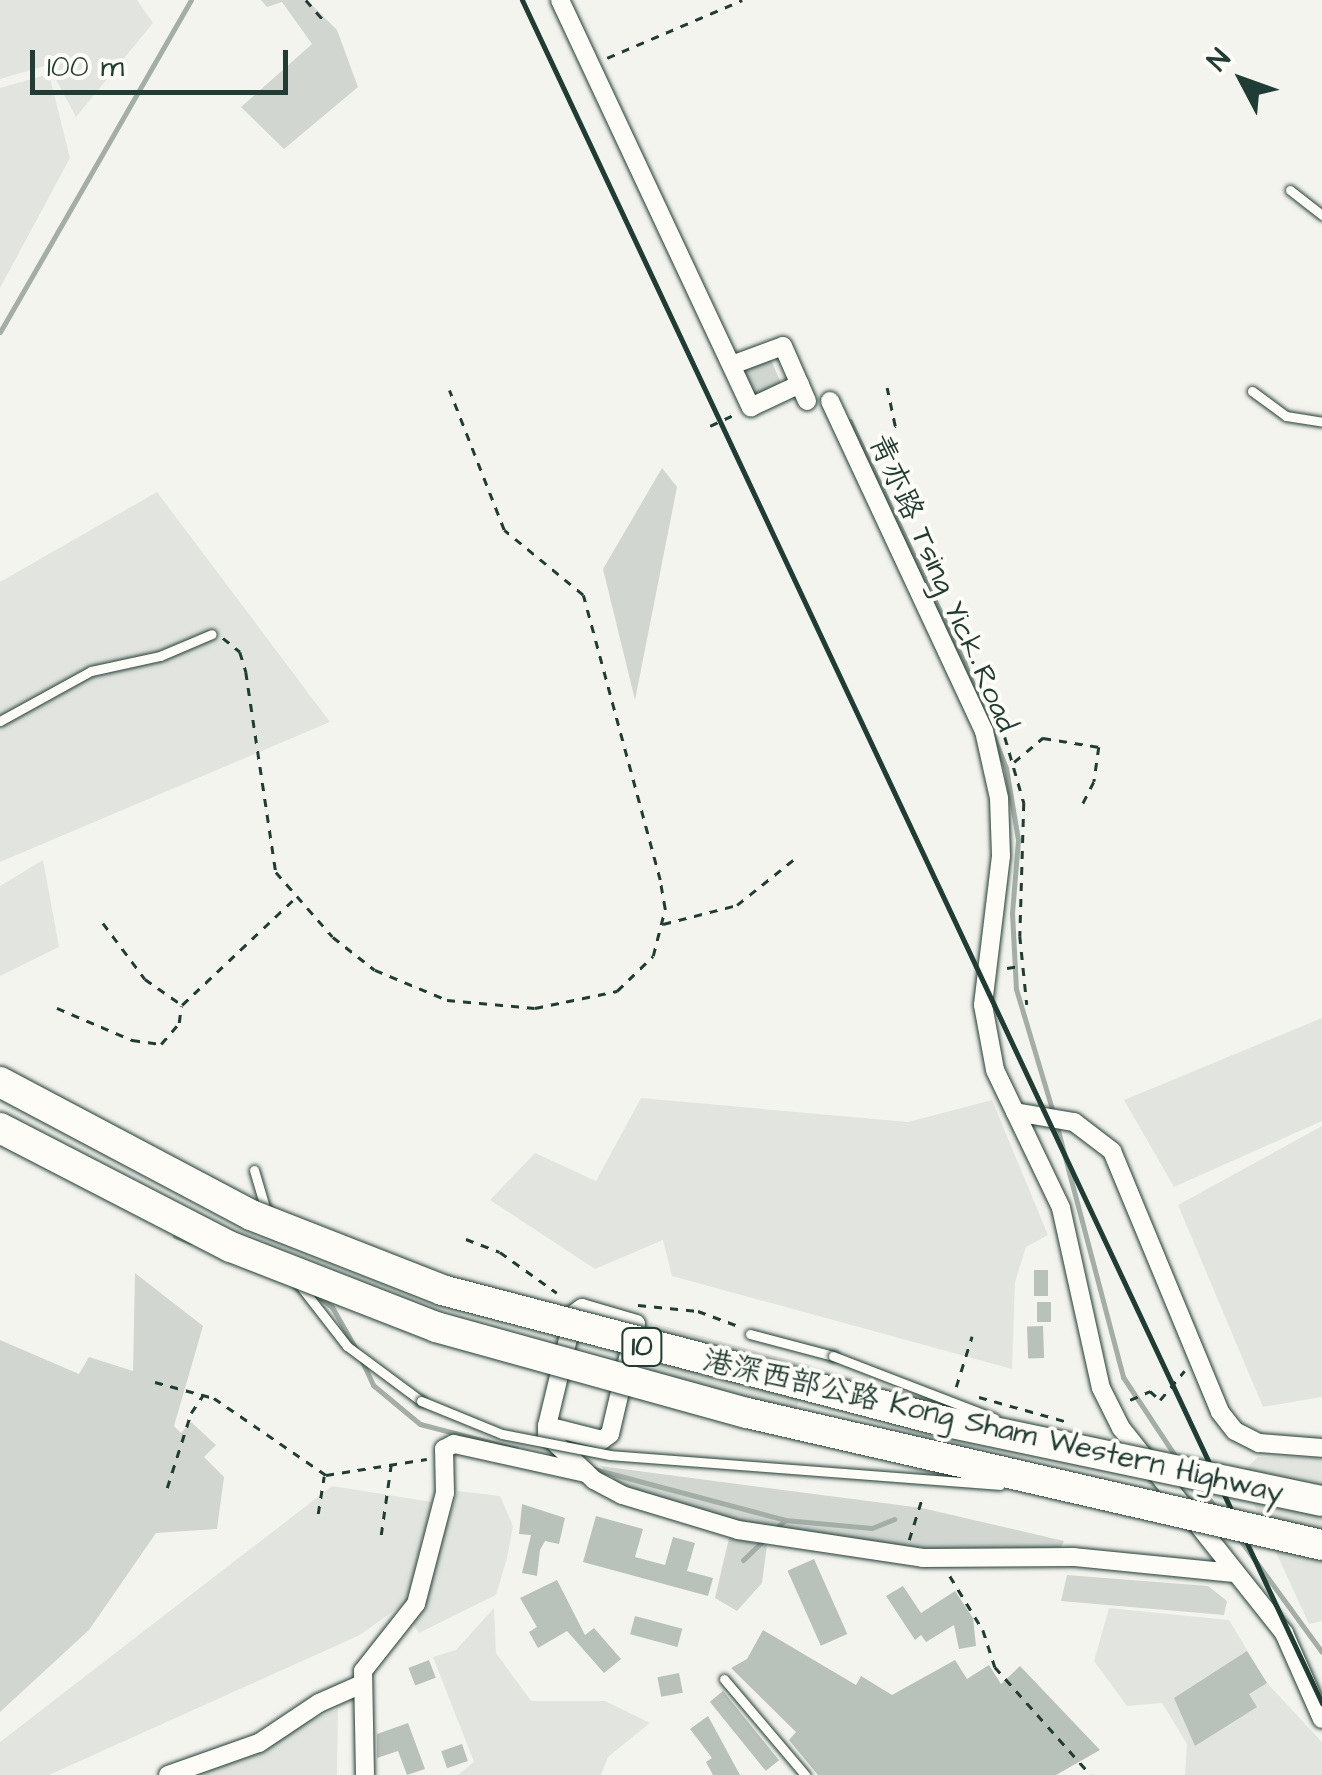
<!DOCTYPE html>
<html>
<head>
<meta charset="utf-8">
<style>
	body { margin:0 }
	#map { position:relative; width:1322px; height:1775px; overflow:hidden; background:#f4f4ef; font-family:"Architects Daughter","LXGW WenKai TC",sans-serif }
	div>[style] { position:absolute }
	.built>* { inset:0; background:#e2e5df }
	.green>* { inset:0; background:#d1d6d1; transform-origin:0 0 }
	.stream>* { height:5px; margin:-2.5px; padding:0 2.5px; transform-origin:2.5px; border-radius:2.5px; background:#a3aea7 }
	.building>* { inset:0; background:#b9c1bb; transform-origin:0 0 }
	.path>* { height:2.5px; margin-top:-1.25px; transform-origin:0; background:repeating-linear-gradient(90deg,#1f3d34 0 8px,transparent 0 16px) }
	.roads { filter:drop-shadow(0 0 2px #1f3d34) drop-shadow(0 0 2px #1f3d34) }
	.lane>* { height:9px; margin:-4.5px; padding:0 4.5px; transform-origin:4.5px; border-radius:4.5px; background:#fdfcf7 }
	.street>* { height:18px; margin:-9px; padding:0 9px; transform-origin:9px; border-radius:9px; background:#fdfcf7 }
	.rail>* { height:5px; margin:-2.5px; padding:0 2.5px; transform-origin:2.5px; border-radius:2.5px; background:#1f3d34 }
	.bridges { filter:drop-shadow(0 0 2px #1f3d34) drop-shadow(0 0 2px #1f3d34) }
	.lane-bridge>* { height:9px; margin:-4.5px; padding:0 4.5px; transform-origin:4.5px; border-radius:4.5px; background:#fdfcf7 }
	.highway-bridge>* { height:30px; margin:-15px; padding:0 15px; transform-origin:15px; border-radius:15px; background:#fdfcf7 }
	span { translate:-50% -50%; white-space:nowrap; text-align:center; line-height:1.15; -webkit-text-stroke:8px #fdfcf7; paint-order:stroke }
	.shield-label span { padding:2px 8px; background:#fdfcf7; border:2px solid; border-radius:8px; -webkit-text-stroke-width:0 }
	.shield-label { font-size:28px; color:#1f3d34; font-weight:700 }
	.street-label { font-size:30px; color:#1f3d34 }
	.north { position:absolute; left:1192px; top:30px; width:100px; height:100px; -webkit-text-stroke:8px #fdfcf7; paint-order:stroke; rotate:311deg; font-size:28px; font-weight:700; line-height:40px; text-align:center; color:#1f3d34 }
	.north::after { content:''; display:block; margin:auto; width:35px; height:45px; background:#1f3d34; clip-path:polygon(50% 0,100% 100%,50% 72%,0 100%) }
	.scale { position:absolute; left:30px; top:50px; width:258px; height:45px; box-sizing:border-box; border:5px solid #1f3d34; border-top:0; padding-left:12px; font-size:30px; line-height:35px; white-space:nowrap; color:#1f3d34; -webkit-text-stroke:8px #fdfcf7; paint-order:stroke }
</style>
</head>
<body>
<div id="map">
	<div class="built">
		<div style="clip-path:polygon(0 0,137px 0,153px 23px,76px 117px,48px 65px,0 79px)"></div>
		<div style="clip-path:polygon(49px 74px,70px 158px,0 288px,0 88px)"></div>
		<div style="clip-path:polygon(157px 492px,330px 722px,0 862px,0 582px)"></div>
		<div style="clip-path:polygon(43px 860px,59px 947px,0 976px,0 886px)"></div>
		<div style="clip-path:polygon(1322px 1018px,1322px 1121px,1174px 1187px,1124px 1100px)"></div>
		<div style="clip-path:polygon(641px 1098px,908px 1122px,992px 1100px,1048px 1235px,1026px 1247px,1015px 1282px,1012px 1369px,672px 1276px,663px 1240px,595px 1269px,490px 1200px,535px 1153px,596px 1181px)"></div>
		<div style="clip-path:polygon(1322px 1126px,1322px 1397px,1263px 1407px,1178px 1205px)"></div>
		<div style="clip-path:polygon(649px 1322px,809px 1365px,788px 1437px,636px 1399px,652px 1335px)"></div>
		<div style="clip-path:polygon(1258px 1457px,1322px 1457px,1322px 1621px,1309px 1624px,1240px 1474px)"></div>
		<div style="clip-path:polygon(332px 1486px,432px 1502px,406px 1602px,360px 1635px,49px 1775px,0 1775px,0 1742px)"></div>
		<div style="clip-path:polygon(458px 1491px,500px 1496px,513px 1526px,507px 1558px,496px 1595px,419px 1633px,412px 1622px)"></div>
		<div style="clip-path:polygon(494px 1608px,496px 1653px,531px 1701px,605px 1701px,650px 1723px,608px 1757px,601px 1775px,458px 1775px,474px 1762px,433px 1657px,456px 1650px)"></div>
		<div style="clip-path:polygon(1109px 1608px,1229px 1620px,1267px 1683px,1322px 1742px,1322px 1775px,1185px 1775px,1187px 1744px,1162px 1703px,1127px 1706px,1094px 1661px)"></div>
		<div style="clip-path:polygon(338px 1709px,337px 1775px,178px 1775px)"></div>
	</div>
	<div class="green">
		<div style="clip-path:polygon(261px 0,307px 0,337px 30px,358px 87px,284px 149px,241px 107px,312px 44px,282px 2px,267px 7px)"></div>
		<div style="left:770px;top:358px;width:30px;height:33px;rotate:66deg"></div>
		<div style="clip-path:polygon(662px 468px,677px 487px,635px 700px,603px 569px)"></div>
		<div style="clip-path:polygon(135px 1273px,203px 1326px,174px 1426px,181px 1433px,191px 1422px,216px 1445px,204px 1457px,224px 1477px,217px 1529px,156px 1533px,89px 1630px,0 1712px,0 1340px,79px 1374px,89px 1357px,133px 1371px)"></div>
		<div style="clip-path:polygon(600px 1466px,922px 1508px,1064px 1541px,1061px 1547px,964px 1553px,756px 1527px,628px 1492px)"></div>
		<div style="clip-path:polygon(729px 1538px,767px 1545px,762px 1583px,737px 1611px,715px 1598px)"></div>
		<div style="clip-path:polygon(1067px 1575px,1208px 1586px,1227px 1601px,1224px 1615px,1061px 1601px)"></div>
	</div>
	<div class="stream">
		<div style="left:0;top:332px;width:383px;rotate:-60.1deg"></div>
		<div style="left:850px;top:421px;width:267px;rotate:64.7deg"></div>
		<div style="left:964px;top:662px;width:114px;rotate:68.4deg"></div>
		<div style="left:1006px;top:768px;width:73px;rotate:80.5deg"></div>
		<div style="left:1018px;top:840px;width:73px;rotate:94.7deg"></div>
		<div style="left:1012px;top:913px;width:76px;rotate:87deg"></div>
		<div style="left:1016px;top:989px;width:128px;rotate:73.3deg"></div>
		<div style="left:1056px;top:1123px;width:263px;rotate:75.2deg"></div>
		<div style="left:1123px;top:1377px;width:96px;rotate:56.5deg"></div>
		<div style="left:175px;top:1236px;width:17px;rotate:21deg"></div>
		<div style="left:316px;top:1295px;width:20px;rotate:37deg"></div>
		<div style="left:332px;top:1307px;width:48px;rotate:60.3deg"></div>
		<div style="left:361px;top:1359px;width:29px;rotate:65deg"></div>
		<div style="left:373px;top:1385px;width:61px;rotate:39.7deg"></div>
		<div style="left:420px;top:1424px;width:99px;rotate:14.6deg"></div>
		<div style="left:590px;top:1468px;width:202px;rotate:14.9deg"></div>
		<div style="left:1202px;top:1489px;width:24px;rotate:54deg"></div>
		<div style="left:774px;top:1530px;width:15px;rotate:-42deg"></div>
		<div style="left:785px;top:1520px;width:87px;rotate:5.3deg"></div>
		<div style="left:872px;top:1528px;width:24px;rotate:-22deg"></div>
		<div style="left:1238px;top:1537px;width:142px;rotate:53.9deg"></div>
		<div style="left:743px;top:1560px;width:32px;rotate:-44deg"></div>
	</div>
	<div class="building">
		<div style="left:1034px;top:1270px;width:14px;height:26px"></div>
		<div style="left:1037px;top:1302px;width:14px;height:20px"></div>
		<div style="left:1043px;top:1326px;width:32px;height:16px;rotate:88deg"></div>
		<div style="clip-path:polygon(522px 1504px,565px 1518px,559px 1544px,545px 1541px,540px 1550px,537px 1576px,522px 1573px,531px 1535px,519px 1534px)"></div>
		<div style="clip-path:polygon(596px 1516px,643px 1529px,635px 1557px,665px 1565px,673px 1537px,695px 1543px,687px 1571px,713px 1578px,708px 1596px,583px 1562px)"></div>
		<div style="left:814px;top:1559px;width:82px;height:29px;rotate:66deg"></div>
		<div style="clip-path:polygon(557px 1580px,585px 1635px,594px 1628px,621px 1659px,604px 1673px,567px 1631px,538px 1648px,529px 1632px,537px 1627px,520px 1598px)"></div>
		<div style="clip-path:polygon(903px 1586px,921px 1613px,955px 1591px,973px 1618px,976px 1646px,959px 1649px,954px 1625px,926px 1642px,921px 1635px,915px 1640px,886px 1596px)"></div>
		<div style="left:635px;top:1616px;width:49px;height:19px;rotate:15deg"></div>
		<div style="clip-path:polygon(763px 1630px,856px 1685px,861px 1676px,892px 1695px,955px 1660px,967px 1679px,989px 1665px,1001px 1684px,1020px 1666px,1100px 1750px,1056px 1775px,818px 1775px,789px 1740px,796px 1732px,731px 1668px,747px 1659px)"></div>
		<div style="clip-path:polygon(1247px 1651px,1267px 1683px,1249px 1694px,1257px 1707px,1195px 1746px,1174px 1698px)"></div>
		<div style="left:429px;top:1660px;width:19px;height:22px;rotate:69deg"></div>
		<div style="left:679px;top:1673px;width:20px;height:22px;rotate:79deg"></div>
		<div style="left:723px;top:1691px;width:89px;height:17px;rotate:51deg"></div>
		<div style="clip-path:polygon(708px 1716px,740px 1775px,713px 1775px,706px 1762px,712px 1758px,690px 1729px)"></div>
		<div style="clip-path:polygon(408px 1723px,425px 1769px,407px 1775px,398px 1751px,377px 1758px,377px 1734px)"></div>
		<div style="left:462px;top:1744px;width:18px;height:22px;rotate:71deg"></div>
	</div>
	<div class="path">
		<div style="left:306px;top:0;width:29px;rotate:49deg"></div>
		<div style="left:607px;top:58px;width:147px;rotate:-23.2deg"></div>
		<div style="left:710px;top:426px;width:29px;rotate:-25deg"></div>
		<div style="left:876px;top:453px;width:33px;rotate:-55deg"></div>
		<div style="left:895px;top:426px;width:39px;rotate:-102deg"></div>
		<div style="left:957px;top:627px;width:77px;rotate:65.4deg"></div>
		<div style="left:223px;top:638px;width:22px;rotate:39deg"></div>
		<div style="left:240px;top:652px;width:21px;rotate:73deg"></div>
		<div style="left:246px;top:672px;width:202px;rotate:81.5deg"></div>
		<div style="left:276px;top:872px;width:86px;rotate:48.8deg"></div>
		<div style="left:333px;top:937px;width:53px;rotate:38.2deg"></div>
		<div style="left:375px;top:970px;width:78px;rotate:22.6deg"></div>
		<div style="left:447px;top:1000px;width:88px;rotate:5.2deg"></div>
		<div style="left:535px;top:1008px;width:84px;rotate:-11.7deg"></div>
		<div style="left:617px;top:991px;width:50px;rotate:-44.2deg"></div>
		<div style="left:653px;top:956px;width:49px;rotate:-75.7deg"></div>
		<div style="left:665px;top:909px;width:29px;rotate:-100deg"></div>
		<div style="left:660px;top:880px;width:295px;rotate:-105.1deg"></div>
		<div style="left:583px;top:595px;width:102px;rotate:-140.6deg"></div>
		<div style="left:504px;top:530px;width:150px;rotate:-111.4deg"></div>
		<div style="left:1005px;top:737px;width:69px;rotate:73.9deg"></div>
		<div style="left:1024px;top:803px;width:133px;rotate:91.7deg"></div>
		<div style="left:1020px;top:936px;width:69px;rotate:84.2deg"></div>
		<div style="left:1014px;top:762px;width:38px;rotate:-40deg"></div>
		<div style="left:1043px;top:738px;width:57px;rotate:9.1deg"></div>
		<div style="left:1099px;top:747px;width:35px;rotate:98deg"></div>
		<div style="left:1094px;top:782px;width:30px;rotate:117deg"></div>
		<div style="left:103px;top:923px;width:70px;rotate:53.1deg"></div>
		<div style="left:145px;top:979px;width:45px;rotate:35.1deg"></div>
		<div style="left:182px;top:1005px;width:156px;rotate:-43.4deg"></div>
		<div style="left:663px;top:924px;width:76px;rotate:-14.4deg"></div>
		<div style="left:737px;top:905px;width:72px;rotate:-38.8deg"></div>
		<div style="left:1007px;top:968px;width:13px;rotate:-9deg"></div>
		<div style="left:57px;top:1008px;width:82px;rotate:23.1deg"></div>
		<div style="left:132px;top:1040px;width:29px;rotate:8deg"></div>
		<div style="left:161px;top:1044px;width:28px;rotate:-49deg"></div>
		<div style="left:179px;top:1023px;width:17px;rotate:-83deg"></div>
		<div style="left:466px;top:1239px;width:36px;rotate:21deg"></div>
		<div style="left:500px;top:1252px;width:70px;rotate:35.7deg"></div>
		<div style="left:638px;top:1305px;width:60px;rotate:5.7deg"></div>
		<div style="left:698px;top:1311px;width:46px;rotate:20.4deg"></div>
		<div style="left:155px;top:1382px;width:61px;rotate:15.2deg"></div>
		<div style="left:214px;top:1398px;width:136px;rotate:34.5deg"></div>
		<div style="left:326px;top:1475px;width:102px;rotate:-9deg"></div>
		<div style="left:956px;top:1387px;width:53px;rotate:-72.6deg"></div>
		<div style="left:979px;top:1397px;width:92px;rotate:15.7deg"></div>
		<div style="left:1130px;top:1400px;width:22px;rotate:-24deg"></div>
		<div style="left:1150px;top:1391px;width:13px;rotate:42deg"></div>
		<div style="left:1160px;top:1400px;width:38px;rotate:-50deg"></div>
		<div style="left:167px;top:1488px;width:79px;rotate:-72.3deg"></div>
		<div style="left:191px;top:1413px;width:22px;rotate:-56deg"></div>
		<div style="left:318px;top:1514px;width:38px;rotate:-81deg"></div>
		<div style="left:381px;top:1535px;width:71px;rotate:-81.9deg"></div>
		<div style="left:909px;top:1540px;width:47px;rotate:-72.7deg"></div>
		<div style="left:950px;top:1576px;width:63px;rotate:58.6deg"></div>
		<div style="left:983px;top:1630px;width:39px;rotate:72deg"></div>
		<div style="left:995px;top:1667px;width:144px;rotate:48.4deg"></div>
	</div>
	<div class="roads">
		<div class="lane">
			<div style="left:1290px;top:190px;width:41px;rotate:38deg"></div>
			<div style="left:1252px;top:391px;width:42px;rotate:36.3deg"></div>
			<div style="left:1286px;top:416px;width:36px;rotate:9deg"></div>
			<div style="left:0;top:721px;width:104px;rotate:-28.8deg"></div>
			<div style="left:91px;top:671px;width:71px;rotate:-12.3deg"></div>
			<div style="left:160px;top:656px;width:56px;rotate:-22.9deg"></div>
			<div style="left:254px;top:1170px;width:46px;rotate:73.5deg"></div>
			<div style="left:298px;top:1283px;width:80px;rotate:52.1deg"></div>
			<div style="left:347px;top:1346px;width:92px;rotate:36.6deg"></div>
			<div style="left:750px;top:1334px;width:86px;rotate:14.8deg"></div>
			<div style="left:724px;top:1679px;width:126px;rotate:49.8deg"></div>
		</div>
		<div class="street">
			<div style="left:560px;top:0;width:450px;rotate:64.9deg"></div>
			<div style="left:751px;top:407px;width:54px;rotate:-25.1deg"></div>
			<div style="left:732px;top:365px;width:54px;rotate:-20.4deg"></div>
			<div style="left:783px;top:346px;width:60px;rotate:66.4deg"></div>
			<div style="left:830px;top:401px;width:364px;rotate:65deg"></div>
			<div style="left:984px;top:731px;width:69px;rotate:77.4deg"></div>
			<div style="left:999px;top:798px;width:58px;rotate:88deg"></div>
			<div style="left:1001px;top:856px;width:150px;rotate:96.9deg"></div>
			<div style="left:983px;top:1005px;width:66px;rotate:79.5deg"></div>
			<div style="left:995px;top:1070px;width:153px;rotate:64.4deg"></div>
			<div style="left:1061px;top:1208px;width:184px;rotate:77.5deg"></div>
			<div style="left:1101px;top:1388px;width:45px;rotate:63.4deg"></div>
			<div style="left:1121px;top:1428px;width:262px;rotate:51.5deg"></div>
			<div style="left:1284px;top:1633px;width:94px;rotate:66.2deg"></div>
			<div style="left:1015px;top:1112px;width:60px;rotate:9.6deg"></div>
			<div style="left:1074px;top:1122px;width:48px;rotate:37.3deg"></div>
			<div style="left:1112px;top:1151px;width:282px;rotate:67.5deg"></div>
			<div style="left:1220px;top:1412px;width:24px;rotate:52deg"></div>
			<div style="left:1235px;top:1431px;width:27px;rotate:27deg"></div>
			<div style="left:1259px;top:1443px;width:63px;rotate:4.5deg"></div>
			<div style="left:547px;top:1426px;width:57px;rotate:14.3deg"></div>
			<div style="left:602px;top:1440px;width:10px;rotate:-37deg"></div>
			<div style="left:610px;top:1434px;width:113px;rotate:-76.7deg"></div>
			<div style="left:636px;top:1324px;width:56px;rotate:-163.5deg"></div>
			<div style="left:582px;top:1308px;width:10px;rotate:143deg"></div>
			<div style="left:574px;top:1314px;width:115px;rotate:103.6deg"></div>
			<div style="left:547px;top:1426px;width:9px;rotate:90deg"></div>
			<div style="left:547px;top:1435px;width:65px;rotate:43.8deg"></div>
			<div style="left:594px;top:1480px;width:32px;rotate:28deg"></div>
			<div style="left:622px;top:1495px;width:121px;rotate:16.8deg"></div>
			<div style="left:738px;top:1530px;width:187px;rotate:8.6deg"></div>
			<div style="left:923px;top:1558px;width:151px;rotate:-0.4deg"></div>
			<div style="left:1074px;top:1557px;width:162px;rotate:5.7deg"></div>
			<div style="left:168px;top:1775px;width:96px;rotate:-19.4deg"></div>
			<div style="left:259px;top:1743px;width:72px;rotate:-33.7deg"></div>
			<div style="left:319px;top:1703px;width:47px;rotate:-23.8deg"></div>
			<div style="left:365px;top:1775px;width:104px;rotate:-91.1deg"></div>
			<div style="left:363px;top:1671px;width:85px;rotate:-51.7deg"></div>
			<div style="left:416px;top:1604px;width:115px;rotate:-75.4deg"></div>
			<div style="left:445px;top:1493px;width:44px;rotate:-91.3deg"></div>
			<div style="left:444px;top:1449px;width:11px;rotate:-27deg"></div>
			<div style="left:454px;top:1444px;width:135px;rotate:12.4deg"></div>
		</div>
	</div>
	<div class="rail">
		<div style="left:522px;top:0;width:1882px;rotate:64.84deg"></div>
	</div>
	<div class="bridges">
		<div class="lane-bridge">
			<div style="left:833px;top:1356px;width:173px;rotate:21.1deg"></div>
			<div style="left:421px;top:1401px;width:87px;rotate:22.2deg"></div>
			<div style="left:502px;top:1434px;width:110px;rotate:11deg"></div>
			<div style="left:610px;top:1455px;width:391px;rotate:4.4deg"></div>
		</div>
		<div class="highway-bridge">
			<div style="left:0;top:1082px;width:284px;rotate:27.9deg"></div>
			<div style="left:251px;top:1215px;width:205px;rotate:21.4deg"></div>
			<div style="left:442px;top:1290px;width:517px;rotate:14.68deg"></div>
			<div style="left:942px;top:1421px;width:388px;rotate:11.9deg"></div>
			<div style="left:0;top:1128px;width:260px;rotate:27.3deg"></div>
			<div style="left:231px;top:1247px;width:220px;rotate:21.3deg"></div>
			<div style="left:436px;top:1327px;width:323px;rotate:15.5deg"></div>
			<div style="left:747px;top:1413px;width:590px;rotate:12.93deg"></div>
		</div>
	</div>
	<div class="shield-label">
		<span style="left:642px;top:1347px">10</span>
	</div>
	<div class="street-label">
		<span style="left:943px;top:583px;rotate:66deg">青亦路 Tsing Yick Road</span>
		<span style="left:993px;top:1427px;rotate:13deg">港深西部公路 Kong Sham Western Highway</span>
	</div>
	<div class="north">N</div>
	<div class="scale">100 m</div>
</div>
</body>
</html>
